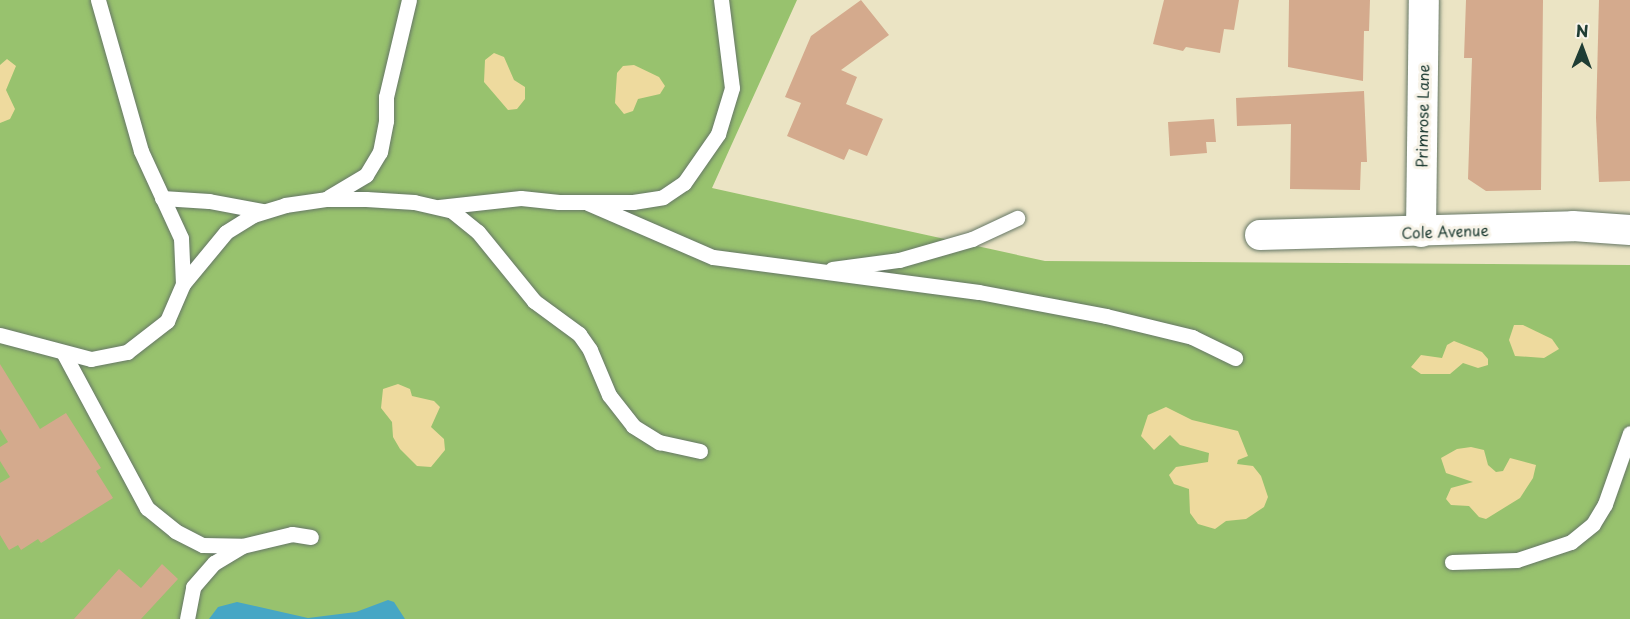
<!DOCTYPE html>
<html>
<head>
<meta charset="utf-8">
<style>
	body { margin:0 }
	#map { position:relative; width:1630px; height:619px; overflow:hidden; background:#ebe4c4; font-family:"Playpen Sans",sans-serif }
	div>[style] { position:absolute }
	.green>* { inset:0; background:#98c26e }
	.sand>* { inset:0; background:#eeda9e }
	.water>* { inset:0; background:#46a6c5 }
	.building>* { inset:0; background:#d4aa8d }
	.roads { filter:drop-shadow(0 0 2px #676) drop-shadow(0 0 2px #676) }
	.lane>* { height:15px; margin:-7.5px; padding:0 7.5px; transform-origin:7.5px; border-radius:7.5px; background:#fff }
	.street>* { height:30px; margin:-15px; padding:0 15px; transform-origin:15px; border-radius:15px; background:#fff }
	span { translate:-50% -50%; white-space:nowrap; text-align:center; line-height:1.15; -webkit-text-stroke:6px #f7f3e8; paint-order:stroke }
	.street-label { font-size:15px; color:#1f3d34 }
	.north { position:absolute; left:1552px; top:18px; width:60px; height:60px; -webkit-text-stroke:4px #f7f3e8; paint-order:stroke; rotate:1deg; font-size:16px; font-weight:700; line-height:24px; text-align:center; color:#1f3d34 }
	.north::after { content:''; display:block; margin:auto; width:21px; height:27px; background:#1f3d34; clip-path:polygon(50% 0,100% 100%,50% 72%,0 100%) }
</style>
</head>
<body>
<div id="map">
	<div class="green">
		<div style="clip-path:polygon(0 0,797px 0,712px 188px,1045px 261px,1630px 265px,1630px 619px,0 619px)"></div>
	</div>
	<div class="sand">
		<div style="clip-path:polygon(494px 53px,504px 57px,514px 80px,525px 87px,525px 99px,517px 109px,508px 110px,484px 82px,485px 60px)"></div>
		<div style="clip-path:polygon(7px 59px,16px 66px,6px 90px,15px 109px,10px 119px,0 123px,0 65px)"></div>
		<div style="clip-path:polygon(634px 65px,659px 77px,665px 86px,660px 94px,638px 99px,633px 111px,624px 114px,615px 103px,617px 73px,623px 66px)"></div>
		<div style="clip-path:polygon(1514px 325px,1523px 325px,1552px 339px,1559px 349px,1544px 358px,1515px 356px,1509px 340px)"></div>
		<div style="clip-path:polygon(1454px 341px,1482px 352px,1488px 359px,1488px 365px,1478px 368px,1463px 363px,1450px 374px,1421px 374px,1411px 367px,1421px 355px,1442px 358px,1447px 345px)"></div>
		<div style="clip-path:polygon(398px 384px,410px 389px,412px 396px,434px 401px,440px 407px,431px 427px,444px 439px,445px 450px,431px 467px,417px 466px,400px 449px,393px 437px,392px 422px,381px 408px,383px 389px)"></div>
		<div style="clip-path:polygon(1166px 407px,1192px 420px,1238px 431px,1248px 456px,1238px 460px,1237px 464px,1253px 466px,1261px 476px,1268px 497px,1264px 507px,1246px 519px,1226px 521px,1215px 529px,1198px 524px,1190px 513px,1189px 489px,1174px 484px,1169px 475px,1176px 467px,1208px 462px,1209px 453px,1180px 445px,1170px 435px,1154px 450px,1141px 436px,1148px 415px)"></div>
		<div style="clip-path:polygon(1471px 447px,1484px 450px,1488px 465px,1496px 472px,1503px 471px,1510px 458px,1536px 465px,1533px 478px,1520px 498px,1486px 519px,1479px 517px,1469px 506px,1451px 505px,1446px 499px,1451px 488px,1473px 482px,1446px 473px,1441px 458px,1457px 449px)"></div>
	</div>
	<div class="water">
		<div style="clip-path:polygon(388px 600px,394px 602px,405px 619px,209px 619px,218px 607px,237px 602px,308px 618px,356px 612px)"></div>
	</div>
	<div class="building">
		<div style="clip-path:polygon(861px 0,889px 35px,841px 70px,857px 77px,846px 104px,883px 119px,867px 156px,849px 149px,844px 160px,787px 136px,801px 103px,785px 97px,811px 36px)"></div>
		<div style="clip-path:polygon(1164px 0,1239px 0,1234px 30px,1224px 29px,1220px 53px,1186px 47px,1183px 51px,1153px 44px)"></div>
		<div style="clip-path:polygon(1289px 0,1370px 0,1369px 31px,1364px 31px,1363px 81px,1288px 67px)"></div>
		<div style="clip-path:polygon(1466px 0,1543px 0,1541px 190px,1486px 191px,1468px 179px,1472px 58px,1464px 58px)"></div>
		<div style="clip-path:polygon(1599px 0,1630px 0,1630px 181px,1599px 182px,1596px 118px)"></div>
		<div style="clip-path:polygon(1364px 91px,1367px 162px,1361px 162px,1360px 190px,1290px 189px,1291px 124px,1237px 126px,1236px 98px)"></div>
		<div style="clip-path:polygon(1214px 119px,1216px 142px,1206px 142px,1207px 153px,1170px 156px,1168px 122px)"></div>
		<div style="clip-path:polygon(0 364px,40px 429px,66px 413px,101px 468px,96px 471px,113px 498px,41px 543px,38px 539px,21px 550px,18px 545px,9px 550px,0 535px,0 483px,10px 477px,0 461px,0 447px,8px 442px,0 429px)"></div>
		<div style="clip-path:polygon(162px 564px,178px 579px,141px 619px,74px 619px,119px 569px,141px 588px)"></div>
	</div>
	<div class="roads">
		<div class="lane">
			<div style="left:329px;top:197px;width:43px;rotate:-30.7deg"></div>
			<div style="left:366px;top:175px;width:27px;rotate:-59deg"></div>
			<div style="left:380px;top:152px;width:32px;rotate:-79deg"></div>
			<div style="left:386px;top:121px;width:24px;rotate:-90deg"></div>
			<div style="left:386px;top:97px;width:100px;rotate:-76.7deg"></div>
			<div style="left:162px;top:198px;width:47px;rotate:3.7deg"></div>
			<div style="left:209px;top:201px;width:55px;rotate:10.5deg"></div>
			<div style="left:588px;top:203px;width:136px;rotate:23.4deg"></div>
			<div style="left:713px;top:257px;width:268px;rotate:7.5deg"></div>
			<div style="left:979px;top:292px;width:129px;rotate:10.7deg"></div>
			<div style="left:1106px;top:316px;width:89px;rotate:13.7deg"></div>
			<div style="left:1192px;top:337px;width:48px;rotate:26deg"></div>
			<div style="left:439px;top:207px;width:82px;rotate:-6.3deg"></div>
			<div style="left:521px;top:198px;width:38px;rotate:6deg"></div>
			<div style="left:559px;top:202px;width:74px"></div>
			<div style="left:633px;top:202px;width:30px;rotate:-9deg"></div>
			<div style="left:663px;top:197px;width:25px;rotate:-34deg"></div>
			<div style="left:684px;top:183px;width:60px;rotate:-55.2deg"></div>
			<div style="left:718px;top:134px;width:48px;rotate:-73.1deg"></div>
			<div style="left:732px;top:88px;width:89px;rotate:-97.1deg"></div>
			<div style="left:832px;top:269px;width:68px;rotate:-7.7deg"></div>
			<div style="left:899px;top:260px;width:76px;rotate:-16deg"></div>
			<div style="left:972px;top:239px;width:50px;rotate:-25deg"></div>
			<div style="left:183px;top:284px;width:67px;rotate:-50.4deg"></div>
			<div style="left:226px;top:232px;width:32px;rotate:-32deg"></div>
			<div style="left:253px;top:215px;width:34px;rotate:-17deg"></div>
			<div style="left:285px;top:205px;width:41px;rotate:-8.3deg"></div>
			<div style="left:326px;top:199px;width:40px"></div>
			<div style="left:366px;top:199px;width:48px;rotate:3.6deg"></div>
			<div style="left:414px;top:202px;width:39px;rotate:13deg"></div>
			<div style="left:452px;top:211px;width:33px;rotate:39deg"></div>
			<div style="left:478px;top:232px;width:89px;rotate:50.9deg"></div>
			<div style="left:534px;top:301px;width:56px;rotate:36.3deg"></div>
			<div style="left:579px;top:334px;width:19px;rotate:55deg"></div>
			<div style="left:590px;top:350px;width:49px;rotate:67.1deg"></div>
			<div style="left:609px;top:395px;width:39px;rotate:52deg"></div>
			<div style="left:633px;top:426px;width:31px;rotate:32deg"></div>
			<div style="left:659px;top:442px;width:42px;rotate:12.4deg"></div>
			<div style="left:0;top:335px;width:94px;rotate:14.8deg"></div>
			<div style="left:91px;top:359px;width:37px;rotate:-11deg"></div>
			<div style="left:127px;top:352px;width:51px;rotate:-37.8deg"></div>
			<div style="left:167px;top:321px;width:40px;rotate:-66.6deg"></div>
			<div style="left:183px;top:284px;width:46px;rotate:-92.5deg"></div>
			<div style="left:181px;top:238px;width:96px;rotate:-114.7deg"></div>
			<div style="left:141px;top:151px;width:157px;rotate:-105.9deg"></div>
			<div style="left:64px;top:354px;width:175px;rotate:61.7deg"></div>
			<div style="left:147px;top:508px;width:36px;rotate:39deg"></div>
			<div style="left:175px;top:531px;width:31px;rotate:27deg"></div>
			<div style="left:203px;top:545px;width:39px;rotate:1deg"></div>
			<div style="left:242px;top:546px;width:51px;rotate:-13.5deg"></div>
			<div style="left:292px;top:534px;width:19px;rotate:9deg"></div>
			<div style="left:1452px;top:562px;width:65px;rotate:-1.8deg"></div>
			<div style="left:1517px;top:560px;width:57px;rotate:-18.4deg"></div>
			<div style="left:1571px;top:542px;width:28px;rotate:-39deg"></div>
			<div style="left:1593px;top:524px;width:23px;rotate:-59deg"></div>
			<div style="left:1605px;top:504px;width:75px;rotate:-70.6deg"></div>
			<div style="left:187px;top:619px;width:33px;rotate:-79deg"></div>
			<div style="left:193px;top:587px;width:32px;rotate:-49deg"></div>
			<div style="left:214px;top:563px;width:33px;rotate:-31deg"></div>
		</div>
		<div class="street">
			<div style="left:1421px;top:232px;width:232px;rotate:-89.3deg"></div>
			<div style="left:1260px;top:235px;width:313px;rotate:-1.6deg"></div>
			<div style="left:1573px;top:226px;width:57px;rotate:4deg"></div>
		</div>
	</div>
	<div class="street-label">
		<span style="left:1422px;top:116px;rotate:-89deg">Primrose Lane</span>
		<span style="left:1445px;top:231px;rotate:-2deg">Cole Avenue</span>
	</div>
	<div class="north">N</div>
</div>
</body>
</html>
